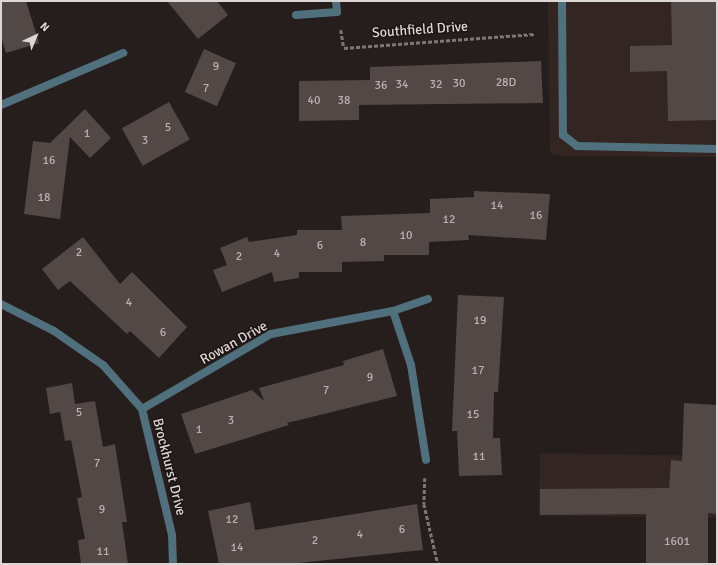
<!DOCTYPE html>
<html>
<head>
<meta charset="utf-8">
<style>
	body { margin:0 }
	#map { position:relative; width:718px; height:565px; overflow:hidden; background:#261e1c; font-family:Signika,sans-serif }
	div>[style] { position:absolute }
	.built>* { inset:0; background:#332622; transform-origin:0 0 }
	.building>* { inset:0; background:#524846; transform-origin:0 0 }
	.path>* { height:2.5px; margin-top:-1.25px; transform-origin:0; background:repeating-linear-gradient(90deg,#7d7675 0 4px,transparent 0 6px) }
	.service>* { height:8px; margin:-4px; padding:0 4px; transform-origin:4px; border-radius:4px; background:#4f707c }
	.minor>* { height:8px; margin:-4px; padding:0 4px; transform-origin:4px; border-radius:4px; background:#4f707c }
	span { translate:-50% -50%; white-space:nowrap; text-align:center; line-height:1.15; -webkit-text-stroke:3px #1d1513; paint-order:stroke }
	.number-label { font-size:12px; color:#bab2b1 }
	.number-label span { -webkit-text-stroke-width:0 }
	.street-label { font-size:14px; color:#dcd6d5 }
	.frame { position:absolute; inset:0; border:2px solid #dcd6d5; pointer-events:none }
	.north { position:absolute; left:16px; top:16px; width:40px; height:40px; -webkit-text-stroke:3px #1d1513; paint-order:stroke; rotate:44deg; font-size:11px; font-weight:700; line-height:16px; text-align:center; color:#dcd6d5 }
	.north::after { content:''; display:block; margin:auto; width:14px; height:18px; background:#dcd6d5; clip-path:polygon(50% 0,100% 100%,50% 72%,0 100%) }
</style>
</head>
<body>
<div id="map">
	<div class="built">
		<div style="clip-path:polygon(548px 1px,717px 1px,717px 157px,561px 156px,550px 153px)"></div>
		<div style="left:540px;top:453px;width:177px;height:62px;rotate:1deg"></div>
	</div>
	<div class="building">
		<div style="clip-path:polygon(1px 1px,26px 1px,39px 43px,6px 53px,1px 37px)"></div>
		<div style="clip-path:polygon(167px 1px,217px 1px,228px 15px,198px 39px)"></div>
		<div style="clip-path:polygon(671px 1px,717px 1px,717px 120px,668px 121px,667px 71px,630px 72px,630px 46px,672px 45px)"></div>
		<div style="left:204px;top:49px;width:35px;height:47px;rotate:24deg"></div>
		<div style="clip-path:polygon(541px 61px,543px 103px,359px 105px,359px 120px,299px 121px,299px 81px,370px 80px,370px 67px)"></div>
		<div style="left:169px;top:102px;width:43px;height:54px;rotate:61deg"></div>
		<div style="clip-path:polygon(85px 109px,111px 138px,90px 158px,70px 137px,60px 219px,24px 214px,33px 141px,50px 143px)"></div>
		<div style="clip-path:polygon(474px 191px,550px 194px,546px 240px,468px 235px,469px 240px,429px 242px,429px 255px,384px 255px,384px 261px,342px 262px,342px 272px,299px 272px,299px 278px,274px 282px,272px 272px,222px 292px,213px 270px,227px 265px,220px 248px,247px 237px,249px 242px,297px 235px,297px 230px,342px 230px,341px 216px,430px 213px,430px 199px,474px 197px)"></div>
		<div style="clip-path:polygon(83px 237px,120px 284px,132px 272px,187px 327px,159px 358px,130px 331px,127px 334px,70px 281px,58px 290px,42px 269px)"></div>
		<div style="clip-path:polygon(458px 295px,504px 297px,498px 392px,494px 392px,493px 438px,500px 438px,502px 475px,459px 476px,457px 431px,452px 431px)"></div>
		<div style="clip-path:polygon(383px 349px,397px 396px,287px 423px,289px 425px,195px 454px,181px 414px,252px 390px,264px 401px,259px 388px,344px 365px,343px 361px)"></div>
		<div style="clip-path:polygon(72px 383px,75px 404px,95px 401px,103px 447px,115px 444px,127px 522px,122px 522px,128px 564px,81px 564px,78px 540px,85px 539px,77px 498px,82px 497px,71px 440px,65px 441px,60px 412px,50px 414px,46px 388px)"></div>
		<div style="clip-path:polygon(684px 403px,717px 405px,717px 514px,708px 513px,708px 564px,646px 564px,646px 514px,540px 515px,540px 489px,669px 488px,671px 460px,682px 461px)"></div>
		<div style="clip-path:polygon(250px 502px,255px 530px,417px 504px,423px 550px,289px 564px,219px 564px,208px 511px)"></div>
	</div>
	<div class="path">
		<div style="left:341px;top:30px;width:18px;rotate:81deg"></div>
		<div style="left:344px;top:48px;width:191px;rotate:-4.2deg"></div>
		<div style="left:425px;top:478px;width:26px;rotate:92deg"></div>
		<div style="left:424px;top:504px;width:62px;rotate:76.9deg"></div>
	</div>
	<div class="service">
		<div style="left:562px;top:1px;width:134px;rotate:89.6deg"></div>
		<div style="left:563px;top:135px;width:18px;rotate:38deg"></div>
		<div style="left:577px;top:146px;width:140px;rotate:1.2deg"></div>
		<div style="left:411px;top:365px;width:96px;rotate:81deg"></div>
	</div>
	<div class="minor">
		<div style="left:296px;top:15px;width:41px;rotate:-4.2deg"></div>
		<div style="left:337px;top:12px;width:11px;rotate:-95deg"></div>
		<div style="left:1px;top:105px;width:133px;rotate:-23.1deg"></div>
		<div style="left:1px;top:304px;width:59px;rotate:27deg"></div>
		<div style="left:54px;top:331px;width:60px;rotate:34.8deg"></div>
		<div style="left:103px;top:365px;width:59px;rotate:48.4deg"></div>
		<div style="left:142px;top:409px;width:130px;rotate:76.6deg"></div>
		<div style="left:172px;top:535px;width:29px;rotate:88deg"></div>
		<div style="left:393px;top:311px;width:37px;rotate:-19deg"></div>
		<div style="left:142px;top:409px;width:149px;rotate:-30.2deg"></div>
		<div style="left:271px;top:334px;width:124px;rotate:-10.7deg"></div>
		<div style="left:393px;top:311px;width:57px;rotate:71.6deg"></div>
	</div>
	<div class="number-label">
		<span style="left:216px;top:67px">9</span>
		<span style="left:506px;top:83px">28D</span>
		<span style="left:459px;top:84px">30</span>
		<span style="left:402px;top:85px">34</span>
		<span style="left:436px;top:85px">32</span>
		<span style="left:381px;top:86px">36</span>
		<span style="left:206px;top:89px">7</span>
		<span style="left:314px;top:101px">40</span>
		<span style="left:344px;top:101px">38</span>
		<span style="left:168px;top:128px">5</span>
		<span style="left:87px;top:134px">1</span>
		<span style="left:145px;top:141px">3</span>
		<span style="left:49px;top:161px">16</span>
		<span style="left:44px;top:198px">18</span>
		<span style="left:497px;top:206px">14</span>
		<span style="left:536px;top:216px">16</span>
		<span style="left:449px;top:220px">12</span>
		<span style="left:406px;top:236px">10</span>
		<span style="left:363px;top:243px">8</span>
		<span style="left:320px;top:246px">6</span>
		<span style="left:79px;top:253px">2</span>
		<span style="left:277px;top:254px">4</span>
		<span style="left:239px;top:257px">2</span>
		<span style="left:129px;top:303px">4</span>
		<span style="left:480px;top:321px">19</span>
		<span style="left:163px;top:333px">6</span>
		<span style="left:478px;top:371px">17</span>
		<span style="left:370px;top:378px">9</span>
		<span style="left:326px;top:391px">7</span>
		<span style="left:79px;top:413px">5</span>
		<span style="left:473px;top:415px">15</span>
		<span style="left:231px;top:421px">3</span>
		<span style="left:199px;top:430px">1</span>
		<span style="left:479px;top:457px">11</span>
		<span style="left:97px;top:464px">7</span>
		<span style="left:102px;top:510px">9</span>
		<span style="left:232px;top:520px">12</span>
		<span style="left:402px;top:530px">6</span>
		<span style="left:360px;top:535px">4</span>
		<span style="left:315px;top:541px">2</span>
		<span style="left:677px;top:542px">1601</span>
		<span style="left:237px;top:548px">14</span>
		<span style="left:103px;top:552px">11</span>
	</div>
	<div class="street-label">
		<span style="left:420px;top:30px;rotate:-4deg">Southfield Drive</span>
		<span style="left:234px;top:343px;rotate:-29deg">Rowan Drive</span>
		<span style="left:169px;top:467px;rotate:76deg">Brockhurst Drive</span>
	</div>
	<div class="frame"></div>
	<div class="north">N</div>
</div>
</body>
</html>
